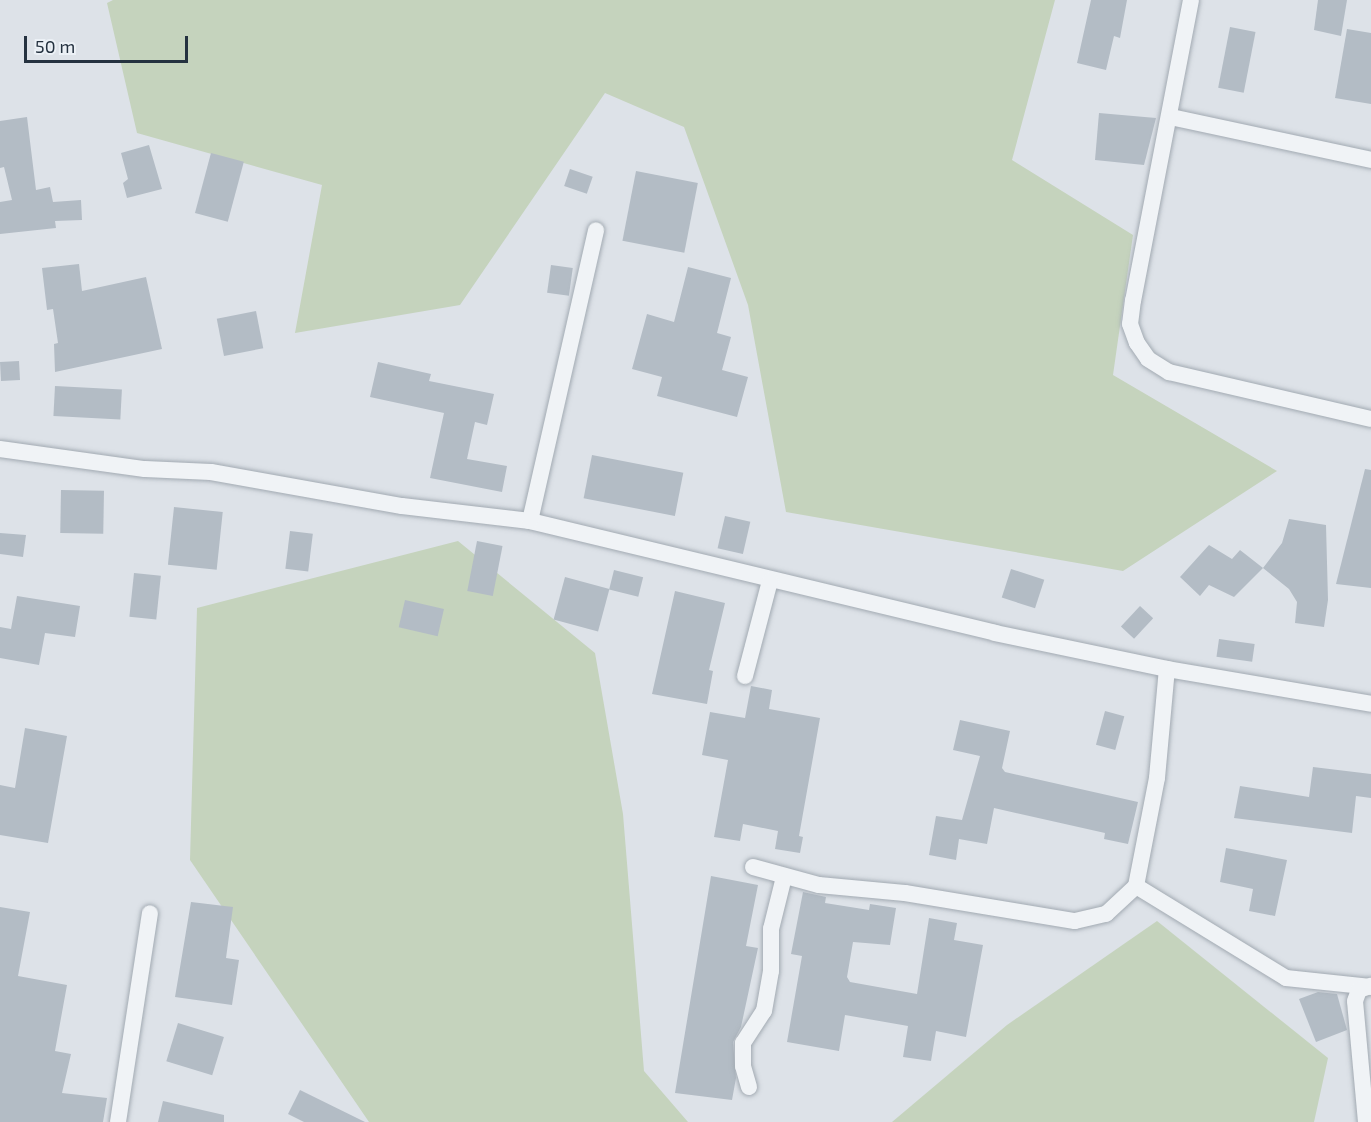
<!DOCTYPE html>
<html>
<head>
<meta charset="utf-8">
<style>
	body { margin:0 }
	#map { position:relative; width:1371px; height:1122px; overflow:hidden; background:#dde2e8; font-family:"Exo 2",sans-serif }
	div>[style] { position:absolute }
	.green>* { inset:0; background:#c5d3bd }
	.building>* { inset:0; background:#b3bcc5; transform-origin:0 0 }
	.roads { filter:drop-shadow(0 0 2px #a2aab2) drop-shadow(0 0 2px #a2aab2) }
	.minor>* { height:16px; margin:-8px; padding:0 8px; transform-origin:8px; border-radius:8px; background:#f0f3f6 }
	span { translate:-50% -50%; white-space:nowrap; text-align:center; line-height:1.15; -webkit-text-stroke:4.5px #ecf1f6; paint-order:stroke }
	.scale { position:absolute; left:24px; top:36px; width:164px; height:27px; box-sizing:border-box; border:3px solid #253240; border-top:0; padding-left:8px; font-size:18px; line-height:21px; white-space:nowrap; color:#253240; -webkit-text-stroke:4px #ecf1f6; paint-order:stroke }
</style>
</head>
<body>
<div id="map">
	<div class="green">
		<div style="clip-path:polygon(113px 0,1055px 0,1012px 160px,1133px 235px,1113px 375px,1277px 471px,1123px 571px,786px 512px,748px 305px,684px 127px,605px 93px,460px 305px,295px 333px,322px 185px,137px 133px,107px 3px)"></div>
		<div style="clip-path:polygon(458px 541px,595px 653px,623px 814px,644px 1071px,688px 1122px,369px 1122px,190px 860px,197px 608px)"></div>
		<div style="clip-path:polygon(1157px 921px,1328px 1058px,1314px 1122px,892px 1122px,1007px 1025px)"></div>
	</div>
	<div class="building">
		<div style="clip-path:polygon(1091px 0,1127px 0,1120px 38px,1114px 36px,1106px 70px,1077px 63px)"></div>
		<div style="clip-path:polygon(1318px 0,1347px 0,1341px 36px,1314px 30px)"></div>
		<div style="left:1230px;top:27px;width:26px;height:62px;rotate:11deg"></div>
		<div style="clip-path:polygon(1347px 29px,1371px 33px,1371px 104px,1335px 98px)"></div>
		<div style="clip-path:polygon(1099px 113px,1156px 118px,1144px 165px,1095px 160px)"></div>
		<div style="clip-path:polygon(27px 117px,36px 190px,50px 187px,53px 202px,81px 200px,82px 220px,55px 221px,56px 228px,0 234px,0 202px,12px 200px,4px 167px,0 168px,0 121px)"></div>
		<div style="clip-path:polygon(149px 145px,162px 189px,127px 198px,123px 183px,128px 179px,121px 153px)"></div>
		<div style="left:211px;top:153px;width:34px;height:62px;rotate:15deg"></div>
		<div style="left:570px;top:169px;width:24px;height:18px;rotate:19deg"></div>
		<div style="left:636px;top:171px;width:63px;height:71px;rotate:11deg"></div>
		<div style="clip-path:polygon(79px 264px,82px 291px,146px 277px,162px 349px,55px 372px,54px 344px,58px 343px,53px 309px,47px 310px,42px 268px)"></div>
		<div style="left:551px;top:265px;width:22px;height:28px;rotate:8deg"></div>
		<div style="clip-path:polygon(688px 267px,731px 278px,717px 333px,731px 337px,722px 370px,748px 377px,737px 417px,657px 396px,662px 377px,632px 369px,647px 314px,674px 322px)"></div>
		<div style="left:256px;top:311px;width:38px;height:40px;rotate:79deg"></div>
		<div style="left:19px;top:361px;width:19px;height:19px;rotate:87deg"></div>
		<div style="clip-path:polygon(378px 362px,431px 374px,429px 381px,494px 394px,487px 425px,475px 422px,467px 459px,507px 466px,502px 492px,430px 478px,444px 413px,370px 397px)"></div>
		<div style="left:55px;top:386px;width:67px;height:30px;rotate:3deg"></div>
		<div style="left:592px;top:455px;width:93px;height:44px;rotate:11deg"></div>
		<div style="clip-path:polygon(1365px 469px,1371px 470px,1371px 588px,1336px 584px)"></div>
		<div style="left:61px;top:490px;width:43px;height:43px;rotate:1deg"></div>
		<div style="left:174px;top:507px;width:49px;height:58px;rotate:6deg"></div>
		<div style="left:725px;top:516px;width:26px;height:33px;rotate:13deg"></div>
		<div style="clip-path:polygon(1289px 519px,1326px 525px,1328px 600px,1324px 627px,1295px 623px,1297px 602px,1289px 589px,1263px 568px,1234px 597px,1209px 585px,1200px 596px,1180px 577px,1209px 545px,1232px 559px,1240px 550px,1263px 568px,1282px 543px)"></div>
		<div style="left:290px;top:531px;width:23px;height:38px;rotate:7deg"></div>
		<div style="clip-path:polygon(0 533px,26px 535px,23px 557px,0 554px)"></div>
		<div style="left:477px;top:541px;width:26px;height:51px;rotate:11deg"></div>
		<div style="left:1011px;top:569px;width:35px;height:30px;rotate:18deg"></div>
		<div style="left:614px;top:570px;width:30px;height:20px;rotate:14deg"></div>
		<div style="left:134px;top:573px;width:27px;height:44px;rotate:6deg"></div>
		<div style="left:565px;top:577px;width:46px;height:44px;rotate:15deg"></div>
		<div style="clip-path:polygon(675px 591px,725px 603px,709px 670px,713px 671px,707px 704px,652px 694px)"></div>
		<div style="clip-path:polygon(17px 596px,80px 606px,75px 637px,45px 633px,39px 665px,0 658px,0 627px,11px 629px)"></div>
		<div style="left:405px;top:600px;width:40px;height:28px;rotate:13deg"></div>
		<div style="left:1140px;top:606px;width:18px;height:28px;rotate:43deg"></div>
		<div style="left:1219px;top:639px;width:36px;height:18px;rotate:8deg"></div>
		<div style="clip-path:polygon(751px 686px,772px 690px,769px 709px,820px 718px,799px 836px,803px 837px,800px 853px,775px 849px,778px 831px,743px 824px,740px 841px,714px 837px,728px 760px,702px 755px,710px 712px,745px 718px)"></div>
		<div style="left:1105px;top:711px;width:20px;height:35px;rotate:15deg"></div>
		<div style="clip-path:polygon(960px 720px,1010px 731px,1002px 768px,1005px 772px,1138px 802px,1128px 844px,1104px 839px,1105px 833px,994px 808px,987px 844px,959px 839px,956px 860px,929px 855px,936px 816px,962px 820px,980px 756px,953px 750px)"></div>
		<div style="clip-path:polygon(25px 728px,67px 736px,48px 843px,0 835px,0 785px,15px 788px)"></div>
		<div style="clip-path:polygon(1313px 767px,1371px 774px,1371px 798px,1356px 796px,1352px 833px,1234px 818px,1240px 786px,1309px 797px)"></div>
		<div style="clip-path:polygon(1226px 848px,1287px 860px,1275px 916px,1249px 911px,1253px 889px,1220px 882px)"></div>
		<div style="clip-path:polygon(711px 876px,758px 885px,746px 946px,758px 948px,741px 1027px,733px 1042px,736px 1078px,732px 1100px,675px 1093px)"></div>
		<div style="clip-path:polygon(803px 892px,826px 897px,825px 903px,869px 910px,870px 904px,896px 908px,890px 945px,853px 942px,847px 977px,850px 982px,917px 994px,929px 918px,957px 923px,954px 940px,983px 945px,966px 1037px,936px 1031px,931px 1061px,903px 1057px,908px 1026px,845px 1015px,839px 1051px,787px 1042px,802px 956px,791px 954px)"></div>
		<div style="clip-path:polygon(191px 902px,233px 907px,226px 958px,239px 960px,232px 1005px,175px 997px)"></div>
		<div style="clip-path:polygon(0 907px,30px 912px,18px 976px,67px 985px,55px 1051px,71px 1054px,62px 1093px,107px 1098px,103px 1122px,0 1122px)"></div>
		<div style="clip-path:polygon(1318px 992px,1337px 994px,1347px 1030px,1316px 1042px,1299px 999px)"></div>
		<div style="left:178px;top:1023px;width:48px;height:40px;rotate:17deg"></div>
		<div style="clip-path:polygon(300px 1090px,365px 1122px,304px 1122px,288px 1114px)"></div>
		<div style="clip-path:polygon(163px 1101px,224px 1115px,224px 1122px,158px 1122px)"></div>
	</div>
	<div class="roads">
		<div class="minor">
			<div style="left:1191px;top:0;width:306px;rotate:100.9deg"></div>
			<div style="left:1133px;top:300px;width:24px;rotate:97deg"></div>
			<div style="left:1130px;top:324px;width:20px;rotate:70deg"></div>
			<div style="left:1137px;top:343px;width:19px;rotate:55deg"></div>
			<div style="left:1148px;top:359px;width:25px;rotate:32deg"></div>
			<div style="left:1169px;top:372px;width:207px;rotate:13.1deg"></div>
			<div style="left:1171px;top:117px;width:205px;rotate:12.1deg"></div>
			<div style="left:0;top:449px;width:146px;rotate:7.9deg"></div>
			<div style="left:145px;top:469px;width:66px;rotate:2.6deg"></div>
			<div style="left:211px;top:472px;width:194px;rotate:10.1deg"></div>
			<div style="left:402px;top:506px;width:129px;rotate:6.7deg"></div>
			<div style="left:530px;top:521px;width:478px;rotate:13.5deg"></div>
			<div style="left:995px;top:633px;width:176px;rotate:11.8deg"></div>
			<div style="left:1167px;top:669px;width:207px;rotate:9.7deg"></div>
			<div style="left:530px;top:521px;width:298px;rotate:-77.2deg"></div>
			<div style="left:745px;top:676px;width:98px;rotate:-75.3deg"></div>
			<div style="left:753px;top:867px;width:68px;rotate:15.3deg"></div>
			<div style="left:819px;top:885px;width:86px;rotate:5.3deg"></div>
			<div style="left:905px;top:893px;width:172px;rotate:9.4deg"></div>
			<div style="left:1075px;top:921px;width:32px;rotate:-13deg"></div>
			<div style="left:1106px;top:914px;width:41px;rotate:-43deg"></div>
			<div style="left:1136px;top:886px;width:110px;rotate:-79deg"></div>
			<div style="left:1157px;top:778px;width:109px;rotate:-84.8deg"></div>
			<div style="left:1136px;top:886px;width:176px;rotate:31.5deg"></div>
			<div style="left:1286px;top:978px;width:85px;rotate:6deg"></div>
			<div style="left:749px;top:1087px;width:22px;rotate:-106deg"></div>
			<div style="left:743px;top:1066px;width:23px;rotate:-90deg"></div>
			<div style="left:743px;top:1043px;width:38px;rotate:-57deg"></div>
			<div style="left:764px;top:1011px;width:41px;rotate:-80.1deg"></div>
			<div style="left:771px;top:971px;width:42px;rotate:-90deg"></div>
			<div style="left:771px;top:929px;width:54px;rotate:-76deg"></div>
			<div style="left:118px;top:1122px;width:211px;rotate:-81.3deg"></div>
			<div style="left:1366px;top:1122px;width:121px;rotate:-95.2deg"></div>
			<div style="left:1355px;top:1001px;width:12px;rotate:-70deg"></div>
			<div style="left:1359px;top:990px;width:12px;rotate:-20deg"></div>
		</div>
	</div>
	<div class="scale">50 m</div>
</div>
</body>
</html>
